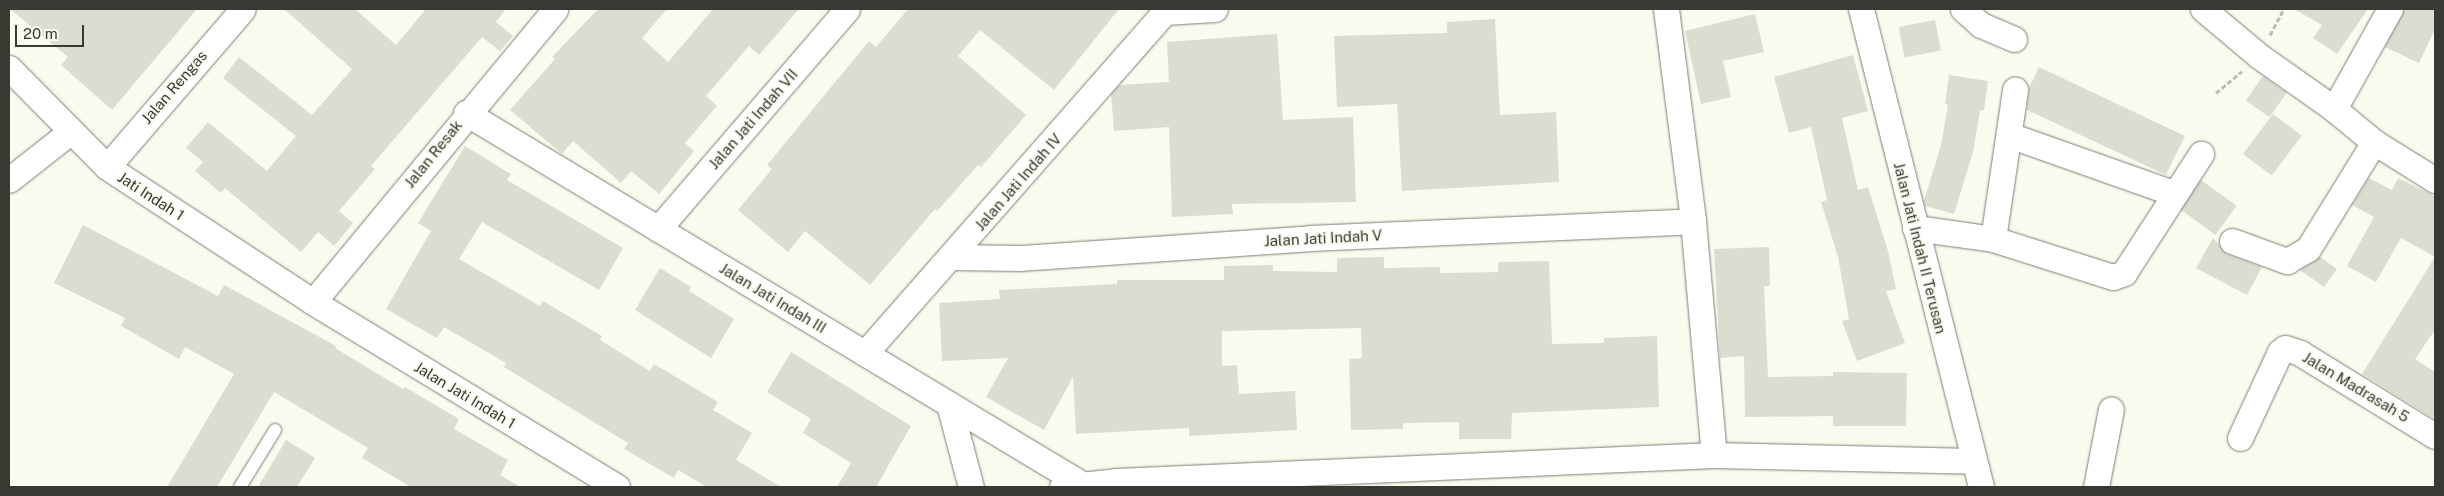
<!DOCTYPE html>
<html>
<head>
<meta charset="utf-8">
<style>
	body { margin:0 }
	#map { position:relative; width:2444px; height:496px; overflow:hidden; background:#f8fcef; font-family:"Public Sans",sans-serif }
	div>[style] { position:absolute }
	.building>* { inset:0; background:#daded1; transform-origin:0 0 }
	.path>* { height:3px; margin-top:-1.5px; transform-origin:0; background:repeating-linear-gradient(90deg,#babeb3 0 5px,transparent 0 7.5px) }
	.roads { filter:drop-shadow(0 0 1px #7b7f73) drop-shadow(0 0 1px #7b7f73) }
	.service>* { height:12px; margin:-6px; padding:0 6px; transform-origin:6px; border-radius:6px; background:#fff }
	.minor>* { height:25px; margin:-12.5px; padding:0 12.5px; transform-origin:12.5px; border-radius:12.5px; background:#fff }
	span { translate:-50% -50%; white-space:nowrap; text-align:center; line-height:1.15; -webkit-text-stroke:4px #f8fcef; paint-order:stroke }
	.street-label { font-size:15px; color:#373933 }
	.frame { position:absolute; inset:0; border:10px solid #373933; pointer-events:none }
	.scale { position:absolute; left:15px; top:25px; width:69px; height:22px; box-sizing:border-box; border:2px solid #373933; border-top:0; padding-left:6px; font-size:15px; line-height:18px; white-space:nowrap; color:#373933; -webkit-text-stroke:4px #f8fcef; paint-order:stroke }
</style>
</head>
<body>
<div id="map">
	<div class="building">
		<div style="clip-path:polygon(10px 9px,197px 9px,112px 110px,61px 65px,68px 57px)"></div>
		<div style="clip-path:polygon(284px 9px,355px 9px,396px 45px,426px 9px,506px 9px,496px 22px,513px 36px,500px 51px,482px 37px,371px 166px,375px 169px,339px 211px,353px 223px,334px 246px,318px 232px,301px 252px,225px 188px,221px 193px,195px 171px,203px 162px,186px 148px,208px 122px,267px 171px,296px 136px,223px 78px,239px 57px,312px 115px,352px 69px)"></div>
		<div style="clip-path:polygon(598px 9px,667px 9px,642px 38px,668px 62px,713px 9px,799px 9px,759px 55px,749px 46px,706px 96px,717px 106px,685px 143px,694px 151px,659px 194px,631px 171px,621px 183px,573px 141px,562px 154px,510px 110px,555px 59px,552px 57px)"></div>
		<div style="clip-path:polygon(908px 9px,1119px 9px,1054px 90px,980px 30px,958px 56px,1026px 115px,981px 167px,978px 165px,937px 211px,935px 209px,870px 285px,805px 231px,788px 252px,738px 210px,772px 169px,767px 165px,869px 41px,876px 47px)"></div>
		<div style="clip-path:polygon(2294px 9px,2368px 9px,2337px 54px,2313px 38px,2322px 25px)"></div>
		<div style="clip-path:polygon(2404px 9px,2435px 9px,2435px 29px,2419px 63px,2385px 47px)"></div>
		<div style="clip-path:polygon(1755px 14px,1764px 52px,1723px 61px,1731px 97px,1701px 104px,1685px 31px)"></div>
		<div style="clip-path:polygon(1495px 19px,1500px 115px,1556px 112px,1559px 182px,1402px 191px,1397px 104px,1337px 107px,1334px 36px,1447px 33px,1447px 22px)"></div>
		<div style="left:1935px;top:20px;width:31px;height:37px;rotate:79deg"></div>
		<div style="clip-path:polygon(1277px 34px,1283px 120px,1353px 117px,1356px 202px,1232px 204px,1233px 214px,1172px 217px,1169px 127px,1114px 131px,1111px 94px,1119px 85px,1169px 82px,1167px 42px)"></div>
		<div style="clip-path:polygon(1853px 55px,1868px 111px,1842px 118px,1858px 190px,1868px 187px,1888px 251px,1896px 289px,1886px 291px,1905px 343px,1857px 361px,1842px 321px,1849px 319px,1838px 257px,1821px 202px,1827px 200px,1811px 127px,1789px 133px,1774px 77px)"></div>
		<div style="clip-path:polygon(2039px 67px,2185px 136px,2166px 175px,2027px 110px,2029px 88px)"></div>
		<div style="clip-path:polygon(1949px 75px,1988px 81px,1984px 110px,1980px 110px,1973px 152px,1954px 214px,1925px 206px,1924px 201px,1941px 145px,1948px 105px,1945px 104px)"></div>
		<div style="left:2263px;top:76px;width:29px;height:30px;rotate:35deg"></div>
		<div style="left:2273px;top:114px;width:36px;height:50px;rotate:37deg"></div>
		<div style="clip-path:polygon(465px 146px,511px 174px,507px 180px,623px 248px,599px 290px,482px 222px,459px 259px,540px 306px,543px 301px,602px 336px,600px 340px,650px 371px,654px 364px,718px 402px,713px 410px,752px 433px,736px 460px,781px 487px,707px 487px,678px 470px,674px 478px,624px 449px,628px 443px,504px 367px,506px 363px,444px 327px,437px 338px,386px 309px,431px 231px,418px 223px)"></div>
		<div style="clip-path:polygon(2369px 178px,2392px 190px,2398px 178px,2435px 196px,2435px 257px,2401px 238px,2376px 282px,2347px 266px,2374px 217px,2352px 205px)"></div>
		<div style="left:2201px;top:180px;width:44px;height:36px;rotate:36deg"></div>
		<div style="clip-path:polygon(83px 225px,218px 296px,224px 285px,336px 346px,335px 348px,403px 389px,405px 387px,459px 419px,454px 429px,508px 460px,500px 475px,520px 487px,411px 487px,362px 458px,368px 448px,274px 392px,217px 487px,167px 487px,234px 374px,185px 347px,179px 359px,121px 326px,125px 318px,54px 283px)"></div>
		<div style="clip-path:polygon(2213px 238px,2227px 254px,2262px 267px,2247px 295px,2196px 268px)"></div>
		<div style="clip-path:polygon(1769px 247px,1770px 286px,1764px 286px,1768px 377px,1833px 376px,1833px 372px,1907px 373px,1906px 426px,1833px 426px,1833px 416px,1745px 417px,1744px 356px,1720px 358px,1714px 249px)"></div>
		<div style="clip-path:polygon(1384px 257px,1384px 268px,1440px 267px,1440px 273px,1498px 272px,1498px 262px,1549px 261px,1552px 344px,1604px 343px,1604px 338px,1657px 336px,1659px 407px,1512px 413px,1511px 439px,1459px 439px,1459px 422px,1403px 423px,1403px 429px,1351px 430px,1349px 359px,1362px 358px,1361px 328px,1222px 331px,1222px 366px,1237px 365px,1239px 394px,1295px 391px,1297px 430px,1189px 436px,1189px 428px,1076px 434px,1073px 377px,1044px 430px,986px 397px,1008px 358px,942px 361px,939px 303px,1000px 299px,999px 290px,1117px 284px,1117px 280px,1224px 280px,1224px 266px,1273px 265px,1273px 271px,1337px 272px,1337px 258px)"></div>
		<div style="clip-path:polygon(2320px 257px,2337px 269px,2324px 287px,2300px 270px)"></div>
		<div style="clip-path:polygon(2435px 257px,2435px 330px,2415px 359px,2435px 372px,2435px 419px,2362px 374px)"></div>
		<div style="clip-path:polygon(660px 268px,691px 287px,689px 291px,734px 319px,711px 358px,635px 310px)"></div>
		<div style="clip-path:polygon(791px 352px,911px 426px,876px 487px,837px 487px,851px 463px,803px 433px,811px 419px,767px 392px)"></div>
		<div style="clip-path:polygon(286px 440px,315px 458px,297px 487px,258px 487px)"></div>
	</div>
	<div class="path">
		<div style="left:2270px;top:35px;width:30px;rotate:-62deg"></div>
		<div style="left:2216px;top:93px;width:34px;rotate:-40deg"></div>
	</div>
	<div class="roads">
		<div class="service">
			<div style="left:240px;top:487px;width:67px;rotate:-58.4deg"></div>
		</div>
		<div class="minor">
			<div style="left:1666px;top:9px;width:214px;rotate:82.7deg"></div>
			<div style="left:1693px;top:221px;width:235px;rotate:84.9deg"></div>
			<div style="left:1861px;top:9px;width:493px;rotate:75.9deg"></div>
			<div style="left:1963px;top:9px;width:24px;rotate:42deg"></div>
			<div style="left:1981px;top:25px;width:36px;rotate:23deg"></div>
			<div style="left:2203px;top:9px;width:73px;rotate:40deg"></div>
			<div style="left:2259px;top:56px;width:92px;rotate:35.2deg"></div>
			<div style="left:2334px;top:109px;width:52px;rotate:39.5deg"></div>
			<div style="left:2374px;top:142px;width:72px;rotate:31.9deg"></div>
			<div style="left:1164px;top:12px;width:51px;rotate:-3.4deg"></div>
			<div style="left:9px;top:68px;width:139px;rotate:45.3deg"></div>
			<div style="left:107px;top:167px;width:246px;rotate:33.2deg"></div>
			<div style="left:313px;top:302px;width:356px;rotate:31.3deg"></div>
			<div style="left:2334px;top:109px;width:115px;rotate:-60.8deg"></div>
			<div style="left:466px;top:113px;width:717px;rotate:31.07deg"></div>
			<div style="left:2009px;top:135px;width:174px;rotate:19.5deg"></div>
			<div style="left:107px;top:167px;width:208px;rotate:-49.3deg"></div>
			<div style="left:9px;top:180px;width:78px;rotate:-38.2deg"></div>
			<div style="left:1915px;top:228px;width:79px;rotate:8deg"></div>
			<div style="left:1993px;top:239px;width:126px;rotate:17.6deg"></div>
			<div style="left:2113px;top:277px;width:12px;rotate:-20deg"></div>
			<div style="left:2124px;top:273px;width:142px;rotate:-57.1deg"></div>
			<div style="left:658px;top:229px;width:290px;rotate:-49.3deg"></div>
			<div style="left:1993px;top:239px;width:151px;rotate:-81.6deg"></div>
			<div style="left:2232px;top:241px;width:59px;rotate:20deg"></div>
			<div style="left:2287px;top:261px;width:24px;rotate:-30deg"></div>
			<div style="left:2308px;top:249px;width:126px;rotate:-58.3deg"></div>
			<div style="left:953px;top:257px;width:67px;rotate:0.9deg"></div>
			<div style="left:1020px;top:258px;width:291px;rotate:-3.9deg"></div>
			<div style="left:1310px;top:238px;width:383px;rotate:-2.5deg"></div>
			<div style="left:313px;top:302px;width:380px;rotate:-50.4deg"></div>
			<div style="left:865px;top:353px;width:458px;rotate:-48.7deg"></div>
			<div style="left:949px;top:404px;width:86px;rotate:75.2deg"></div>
			<div style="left:2240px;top:438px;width:95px;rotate:-65.1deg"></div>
			<div style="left:2280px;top:352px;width:6px;rotate:-39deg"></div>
			<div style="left:2285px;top:348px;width:16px;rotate:18deg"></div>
			<div style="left:2300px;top:353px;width:158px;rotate:31.6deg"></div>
			<div style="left:1062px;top:487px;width:54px;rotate:-6.3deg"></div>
			<div style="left:1116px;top:481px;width:599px;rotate:-2.49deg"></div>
			<div style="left:1714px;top:455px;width:259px;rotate:1.3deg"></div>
			<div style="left:2096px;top:487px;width:79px;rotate:-79.1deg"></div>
		</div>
	</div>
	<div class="street-label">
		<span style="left:174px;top:87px;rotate:-49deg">Jalan Rengas</span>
		<span style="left:753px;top:119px;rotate:-49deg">Jalan Jati Indah VII</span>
		<span style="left:433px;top:154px;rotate:-51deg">Jalan Resak</span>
		<span style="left:1018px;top:182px;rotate:-49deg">Jalan Jati Indah IV</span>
		<span style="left:151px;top:196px;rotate:33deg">Jati Indah 1</span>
		<span style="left:1323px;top:238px;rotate:-3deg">Jalan Jati Indah V</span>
		<span style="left:1920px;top:248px;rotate:76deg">Jalan Jati Indah II Terusan</span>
		<span style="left:773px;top:298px;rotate:31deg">Jalan Jati Indah III</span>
		<span style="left:2356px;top:387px;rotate:31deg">Jalan Madrasah 5</span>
		<span style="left:465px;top:395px;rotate:31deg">Jalan Jati Indah 1</span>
	</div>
	<div class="frame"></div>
	<div class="scale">20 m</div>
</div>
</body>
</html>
